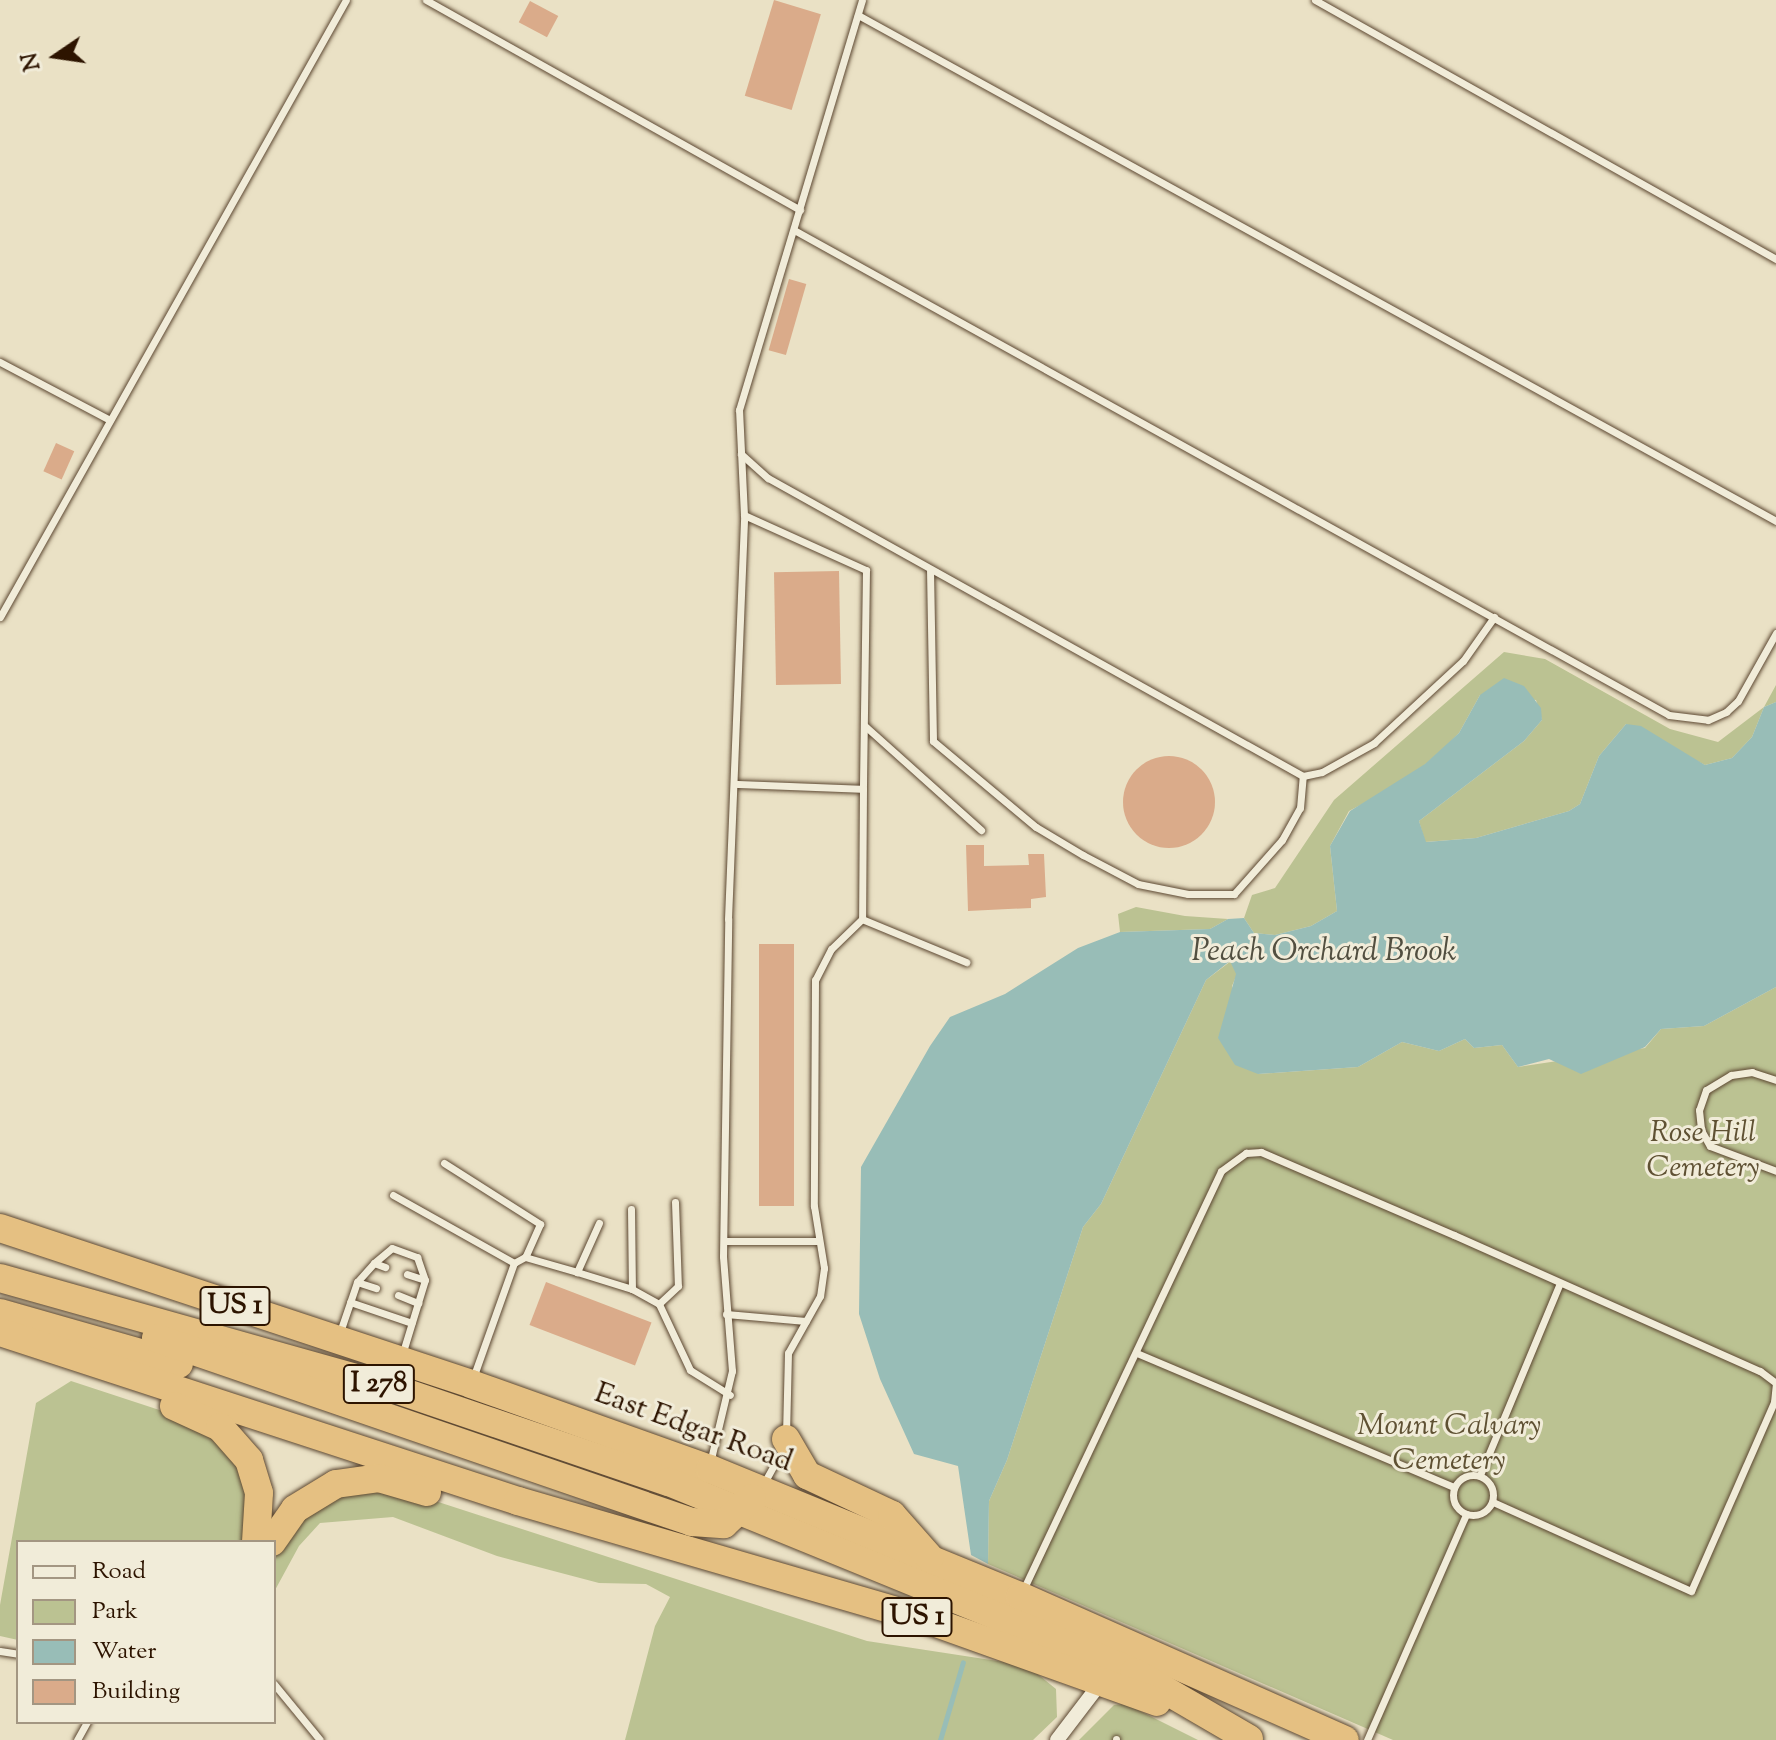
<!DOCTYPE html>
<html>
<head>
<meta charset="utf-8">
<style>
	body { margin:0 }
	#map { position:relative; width:1776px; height:1740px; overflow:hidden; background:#eae1c5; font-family:"Sorts Mill Goudy",serif }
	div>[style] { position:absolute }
	.green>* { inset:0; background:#bbc292 }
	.water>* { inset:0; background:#98bdb7 }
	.stream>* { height:5px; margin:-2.5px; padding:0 2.5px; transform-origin:2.5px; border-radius:2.5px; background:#98bdb7 }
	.building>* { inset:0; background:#daab8a; transform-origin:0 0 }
	.round { border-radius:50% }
	.roads { filter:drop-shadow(0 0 2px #5c4731) drop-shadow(0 0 2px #5c4731) }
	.lane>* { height:7px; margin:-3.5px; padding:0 3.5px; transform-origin:3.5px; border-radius:3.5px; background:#f1ecd9 }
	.lane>.ring { margin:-3.5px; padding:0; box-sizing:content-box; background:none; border:7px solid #f1ecd9; border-radius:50% }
	.street>* { height:14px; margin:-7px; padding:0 7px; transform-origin:7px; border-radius:7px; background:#f1ecd9 }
	.highway>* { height:28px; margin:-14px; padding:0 14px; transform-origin:14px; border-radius:14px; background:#e5c082 }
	span { translate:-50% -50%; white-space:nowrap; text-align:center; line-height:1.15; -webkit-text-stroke:6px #f1ecd9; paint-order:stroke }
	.shield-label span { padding:2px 6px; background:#f1ecd9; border:2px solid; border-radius:6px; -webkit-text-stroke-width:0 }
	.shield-label { font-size:28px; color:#2d1400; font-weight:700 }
	.park-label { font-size:30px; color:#5f5133; font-style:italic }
	.street-label { font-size:30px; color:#2d1400 }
	.water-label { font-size:32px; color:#524f40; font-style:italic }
	.legend { position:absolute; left:16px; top:1540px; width:260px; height:184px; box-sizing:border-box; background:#f1ecd9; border:2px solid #a39682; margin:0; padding:10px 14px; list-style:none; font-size:24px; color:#2d1400 }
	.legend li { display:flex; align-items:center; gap:16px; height:40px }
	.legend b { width:40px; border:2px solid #a39682 }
	.north { position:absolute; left:16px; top:16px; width:80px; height:80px; -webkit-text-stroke:6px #f1ecd9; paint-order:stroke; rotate:257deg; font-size:22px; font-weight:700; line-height:32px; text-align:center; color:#2d1400 }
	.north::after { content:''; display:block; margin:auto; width:28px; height:36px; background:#2d1400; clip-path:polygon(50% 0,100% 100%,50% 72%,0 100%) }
</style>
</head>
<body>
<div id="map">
	<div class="green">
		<div style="clip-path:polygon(1504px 652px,1545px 659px,1670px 729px,1718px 742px,1764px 707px,1776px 685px,1776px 702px,1764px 707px,1752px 737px,1732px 758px,1705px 765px,1626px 724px,1599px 756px,1580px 804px,1569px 811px,1476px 838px,1425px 842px,1419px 821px,1524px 741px,1542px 720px,1536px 700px,1480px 695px,1459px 733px,1443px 749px,1406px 781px,1349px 811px,1330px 846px,1337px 911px,1311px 926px,1275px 935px,1254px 933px,1244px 918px,1252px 895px,1275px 888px,1334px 800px)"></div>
		<div style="clip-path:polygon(1136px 907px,1185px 916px,1228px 919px,1210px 929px,1120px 932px,1118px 914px)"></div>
		<div style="clip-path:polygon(1231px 961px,1237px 974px,1232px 986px,1258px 1074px,1358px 1067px,1402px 1042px,1439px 1051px,1465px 1039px,1474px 1048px,1502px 1045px,1518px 1067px,1645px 1048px,1661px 1029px,1704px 1026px,1776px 987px,1776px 1740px,1393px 1740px,988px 1564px,989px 1501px,1007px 1460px,1083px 1227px,1101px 1204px,1206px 980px)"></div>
		<div style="clip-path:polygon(71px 1381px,199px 1423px,235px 1456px,251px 1500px,246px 1542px,18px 1542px,18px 1640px,0 1636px,0 1605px,36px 1403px)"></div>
		<div style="clip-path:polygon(389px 1486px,867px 1641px,1004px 1662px,1035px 1672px,1056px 1689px,1057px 1717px,1033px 1740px,625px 1740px,655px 1626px,670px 1597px,646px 1584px,599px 1583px,497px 1556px,393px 1517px,320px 1523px,299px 1546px,274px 1592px,274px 1542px,305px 1500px)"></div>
		<div style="clip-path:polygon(1123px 1704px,1134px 1708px,1198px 1740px,1079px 1740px,1114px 1705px)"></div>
	</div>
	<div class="water">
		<div style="clip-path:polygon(1504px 678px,1524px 686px,1541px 708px,1542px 720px,1524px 741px,1419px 821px,1426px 842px,1476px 838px,1569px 811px,1580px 804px,1599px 756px,1626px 724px,1641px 726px,1705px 765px,1732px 758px,1752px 737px,1764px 707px,1776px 702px,1776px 987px,1704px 1026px,1661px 1029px,1645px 1047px,1581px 1074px,1549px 1059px,1518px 1067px,1502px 1045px,1474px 1048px,1465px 1039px,1439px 1051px,1402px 1042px,1358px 1067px,1258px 1074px,1235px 1065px,1218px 1038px,1236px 974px,1230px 961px,1206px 980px,1101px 1204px,1083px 1227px,1007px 1460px,989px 1501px,988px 1564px,971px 1555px,958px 1466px,914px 1454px,880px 1379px,859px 1314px,861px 1167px,930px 1046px,950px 1017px,1005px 994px,1078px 948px,1120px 932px,1210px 929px,1228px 919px,1244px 918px,1254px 933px,1275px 935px,1311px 926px,1337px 911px,1330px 846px,1350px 811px,1425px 764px,1459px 733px,1480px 695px)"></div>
	</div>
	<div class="stream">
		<div style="left:940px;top:1740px;width:81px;rotate:-73.6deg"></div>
	</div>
	<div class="building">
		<div style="left:774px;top:0;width:49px;height:100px;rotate:17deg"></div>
		<div style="left:530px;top:1px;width:32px;height:24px;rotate:28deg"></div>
		<div style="left:789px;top:279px;width:18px;height:74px;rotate:16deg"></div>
		<div style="left:56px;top:443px;width:20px;height:31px;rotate:24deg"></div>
		<div style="left:839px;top:571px;width:113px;height:65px;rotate:89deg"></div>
		<div class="round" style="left:1123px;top:756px;width:92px;height:92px"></div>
		<div style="clip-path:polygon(966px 845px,984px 845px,984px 866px,1029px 865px,1028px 854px,1044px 854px,1046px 897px,1031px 899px,1031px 908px,968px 911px)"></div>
		<div style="left:759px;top:944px;width:35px;height:262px"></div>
		<div style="left:546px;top:1282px;width:113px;height:46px;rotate:21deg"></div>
	</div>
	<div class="roads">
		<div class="lane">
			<div style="left:426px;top:0;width:429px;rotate:29.3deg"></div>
			<div style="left:1315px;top:0;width:529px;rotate:29.33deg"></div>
			<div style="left:858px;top:15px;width:1048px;rotate:28.86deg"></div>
			<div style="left:794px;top:230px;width:1000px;rotate:29deg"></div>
			<div style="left:1669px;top:715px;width:39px;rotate:7deg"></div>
			<div style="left:1708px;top:720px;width:20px;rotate:-24deg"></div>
			<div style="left:1726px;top:712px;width:16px;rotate:-43deg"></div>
			<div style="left:1738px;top:701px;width:78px;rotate:-60.8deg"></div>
			<div style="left:0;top:362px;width:124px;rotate:27.8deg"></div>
			<div style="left:741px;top:454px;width:36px;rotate:42deg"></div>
			<div style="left:768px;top:478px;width:612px;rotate:29.12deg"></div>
			<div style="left:1303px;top:776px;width:19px;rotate:-12deg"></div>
			<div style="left:1322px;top:772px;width:60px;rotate:-29.1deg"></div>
			<div style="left:1374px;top:743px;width:121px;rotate:-42.7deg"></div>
			<div style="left:1463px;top:661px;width:54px;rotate:-54.8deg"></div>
			<div style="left:744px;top:515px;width:134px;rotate:24.3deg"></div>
			<div style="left:866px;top:570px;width:219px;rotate:90.8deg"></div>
			<div style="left:930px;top:569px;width:172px;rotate:89deg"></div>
			<div style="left:933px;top:741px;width:134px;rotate:39.9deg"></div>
			<div style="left:1036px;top:827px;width:55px;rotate:30.8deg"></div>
			<div style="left:1083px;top:855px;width:62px;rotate:27.8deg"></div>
			<div style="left:1138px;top:884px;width:51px;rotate:11.3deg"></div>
			<div style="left:1188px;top:894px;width:46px"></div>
			<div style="left:1234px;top:894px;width:72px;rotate:-48.4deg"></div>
			<div style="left:1282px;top:840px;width:37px;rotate:-61deg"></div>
			<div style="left:1300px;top:808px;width:32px;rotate:-85deg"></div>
			<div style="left:0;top:617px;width:707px;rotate:-60.72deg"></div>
			<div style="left:865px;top:726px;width:156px;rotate:41.9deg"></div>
			<div style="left:735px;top:784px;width:128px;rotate:2.2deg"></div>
			<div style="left:863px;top:789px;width:130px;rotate:90.4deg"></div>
			<div style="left:862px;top:919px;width:43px;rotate:135.9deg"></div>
			<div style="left:831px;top:949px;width:35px;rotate:117deg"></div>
			<div style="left:815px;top:980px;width:226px;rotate:90.3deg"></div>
			<div style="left:814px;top:1206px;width:63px;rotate:80.8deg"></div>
			<div style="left:824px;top:1268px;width:28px;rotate:98deg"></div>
			<div style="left:820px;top:1296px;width:65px;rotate:119.3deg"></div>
			<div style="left:788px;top:1353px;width:80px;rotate:91.4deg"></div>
			<div style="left:862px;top:919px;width:113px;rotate:22.5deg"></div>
			<div style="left:1776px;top:1080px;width:25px;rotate:-162deg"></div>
			<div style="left:1752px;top:1072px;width:21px;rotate:172deg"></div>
			<div style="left:1731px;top:1075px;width:29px;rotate:149deg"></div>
			<div style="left:1706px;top:1090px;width:21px;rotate:109deg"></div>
			<div style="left:1699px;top:1110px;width:20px;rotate:84deg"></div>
			<div style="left:1701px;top:1130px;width:18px;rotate:61deg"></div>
			<div style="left:1710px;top:1146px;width:71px;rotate:20.7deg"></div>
			<div style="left:444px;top:1163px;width:114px;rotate:32.4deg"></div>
			<div style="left:540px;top:1224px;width:36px;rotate:114deg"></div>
			<div style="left:393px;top:1195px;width:139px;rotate:29.3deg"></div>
			<div style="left:675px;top:1202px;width:84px;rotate:88deg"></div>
			<div style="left:678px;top:1286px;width:26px;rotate:137deg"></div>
			<div style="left:659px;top:1304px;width:73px;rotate:64.8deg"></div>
			<div style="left:690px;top:1370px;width:47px;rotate:32deg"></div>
			<div style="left:631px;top:1209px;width:80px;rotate:89.3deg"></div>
			<div style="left:632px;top:1289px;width:31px;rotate:29deg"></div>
			<div style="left:599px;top:1223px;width:54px;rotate:114.2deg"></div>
			<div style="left:577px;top:1272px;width:58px;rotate:17.2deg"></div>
			<div style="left:724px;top:1241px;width:95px"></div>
			<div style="left:374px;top:1263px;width:23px;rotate:-40deg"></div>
			<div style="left:392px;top:1248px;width:27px;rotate:20deg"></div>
			<div style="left:417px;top:1257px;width:24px;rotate:71deg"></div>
			<div style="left:357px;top:1282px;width:20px;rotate:18deg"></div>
			<div style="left:398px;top:1295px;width:22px;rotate:22deg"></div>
			<div style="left:350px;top:1302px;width:65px;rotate:18.7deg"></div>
			<div style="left:726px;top:1314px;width:80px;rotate:5deg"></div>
			<div style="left:340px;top:1332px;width:53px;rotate:-71.2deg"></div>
			<div style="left:357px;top:1282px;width:25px;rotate:-48deg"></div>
			<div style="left:374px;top:1263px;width:12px;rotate:20deg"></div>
			<div style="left:1139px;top:1354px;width:342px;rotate:22.9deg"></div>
			<div style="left:402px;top:1355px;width:78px;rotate:-73deg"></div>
			<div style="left:425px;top:1280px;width:19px;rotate:-162deg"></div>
			<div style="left:473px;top:1378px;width:122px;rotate:-70.4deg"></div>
			<div style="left:514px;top:1263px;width:13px;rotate:-29deg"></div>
			<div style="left:525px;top:1257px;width:54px;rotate:16.1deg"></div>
			<div style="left:710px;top:1463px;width:95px;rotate:-76.6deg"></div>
			<div style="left:732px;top:1371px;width:115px;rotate:-94.5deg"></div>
			<div style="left:723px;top:1256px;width:337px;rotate:-89.1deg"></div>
			<div style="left:728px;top:919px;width:404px;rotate:-87.7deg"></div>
			<div style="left:744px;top:515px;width:105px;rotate:-92.7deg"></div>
			<div style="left:739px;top:410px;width:428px;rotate:-73.3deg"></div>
			<div class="ring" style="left:1453px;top:1475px;width:33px;height:33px"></div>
			<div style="left:1480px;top:1475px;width:208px;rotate:-67.4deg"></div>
			<div style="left:764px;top:1483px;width:39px;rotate:-61deg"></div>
			<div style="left:1023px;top:1590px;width:463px;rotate:-64.7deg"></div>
			<div style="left:1221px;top:1171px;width:31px;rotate:-36deg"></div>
			<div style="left:1246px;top:1153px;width:15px;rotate:-4deg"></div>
			<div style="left:1261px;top:1152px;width:210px;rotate:23.3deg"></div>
			<div style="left:1454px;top:1235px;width:335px;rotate:24deg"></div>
			<div style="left:1760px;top:1371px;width:20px;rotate:37deg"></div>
			<div style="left:1776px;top:1383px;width:19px;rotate:96deg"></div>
			<div style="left:1774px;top:1402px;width:206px;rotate:113.7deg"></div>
			<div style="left:1691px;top:1591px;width:217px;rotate:-155.8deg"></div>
			<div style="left:0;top:1651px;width:18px;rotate:9deg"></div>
			<div style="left:274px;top:1684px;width:72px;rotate:50.6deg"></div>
			<div style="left:1116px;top:1739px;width:1px;rotate:90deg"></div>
			<div style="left:77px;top:1740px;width:21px;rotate:-61deg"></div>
			<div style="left:1367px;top:1740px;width:247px;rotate:-66.3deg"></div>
		</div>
		<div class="street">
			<div style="left:1057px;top:1740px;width:74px;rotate:-52.7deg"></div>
		</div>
		<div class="highway">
			<div style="left:0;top:1228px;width:496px;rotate:18.3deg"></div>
			<div style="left:471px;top:1384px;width:254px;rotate:19.6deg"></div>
			<div style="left:710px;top:1469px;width:335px;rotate:22.3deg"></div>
			<div style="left:1020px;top:1596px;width:355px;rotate:23.9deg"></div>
			<div style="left:0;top:1278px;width:413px;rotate:15.7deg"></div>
			<div style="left:398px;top:1390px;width:286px;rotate:18.8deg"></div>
			<div style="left:669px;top:1482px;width:502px;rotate:22.23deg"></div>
			<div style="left:1134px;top:1672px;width:133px;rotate:30.2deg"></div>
			<div style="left:0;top:1313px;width:186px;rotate:15.9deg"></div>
			<div style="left:0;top:1332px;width:545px;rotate:18.07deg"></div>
			<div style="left:518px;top:1501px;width:427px;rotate:16.2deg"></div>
			<div style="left:928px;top:1620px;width:243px;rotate:19.7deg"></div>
			<div style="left:156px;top:1338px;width:567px;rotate:18.95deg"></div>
			<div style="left:692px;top:1522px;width:32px;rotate:4deg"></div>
			<div style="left:724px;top:1524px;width:38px;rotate:-43deg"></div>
			<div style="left:174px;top:1406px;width:51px;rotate:24.5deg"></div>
			<div style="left:220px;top:1427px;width:44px;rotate:48.7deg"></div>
			<div style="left:249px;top:1460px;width:34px;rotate:73deg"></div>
			<div style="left:259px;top:1493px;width:49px;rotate:93.5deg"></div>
			<div style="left:786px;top:1439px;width:42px;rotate:59.7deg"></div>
			<div style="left:807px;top:1475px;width:94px;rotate:25.2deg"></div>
			<div style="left:892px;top:1515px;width:57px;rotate:48.5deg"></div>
			<div style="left:272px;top:1542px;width:40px;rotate:-55.1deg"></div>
			<div style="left:295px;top:1509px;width:48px;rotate:-31.4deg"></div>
			<div style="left:336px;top:1484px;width:43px;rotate:-7.9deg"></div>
			<div style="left:379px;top:1478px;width:50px;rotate:16.3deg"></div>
		</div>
	</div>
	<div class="shield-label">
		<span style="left:235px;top:1306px">US 1</span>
		<span style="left:379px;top:1384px">I 278</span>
		<span style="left:917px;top:1617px">US 1</span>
	</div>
	<div class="park-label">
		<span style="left:1703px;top:1151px">Rose Hill<br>Cemetery</span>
		<span style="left:1449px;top:1444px">Mount Calvary<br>Cemetery</span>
	</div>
	<div class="street-label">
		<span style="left:693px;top:1429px;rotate:20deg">East Edgar Road</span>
	</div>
	<div class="water-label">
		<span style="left:1324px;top:952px">Peach Orchard Brook</span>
	</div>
	<ul class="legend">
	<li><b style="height:10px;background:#f1ecd9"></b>Road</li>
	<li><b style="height:22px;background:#bbc292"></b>Park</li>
	<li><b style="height:22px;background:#98bdb7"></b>Water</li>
	<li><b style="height:22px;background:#daab8a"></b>Building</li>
	</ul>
	<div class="north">N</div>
</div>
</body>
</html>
